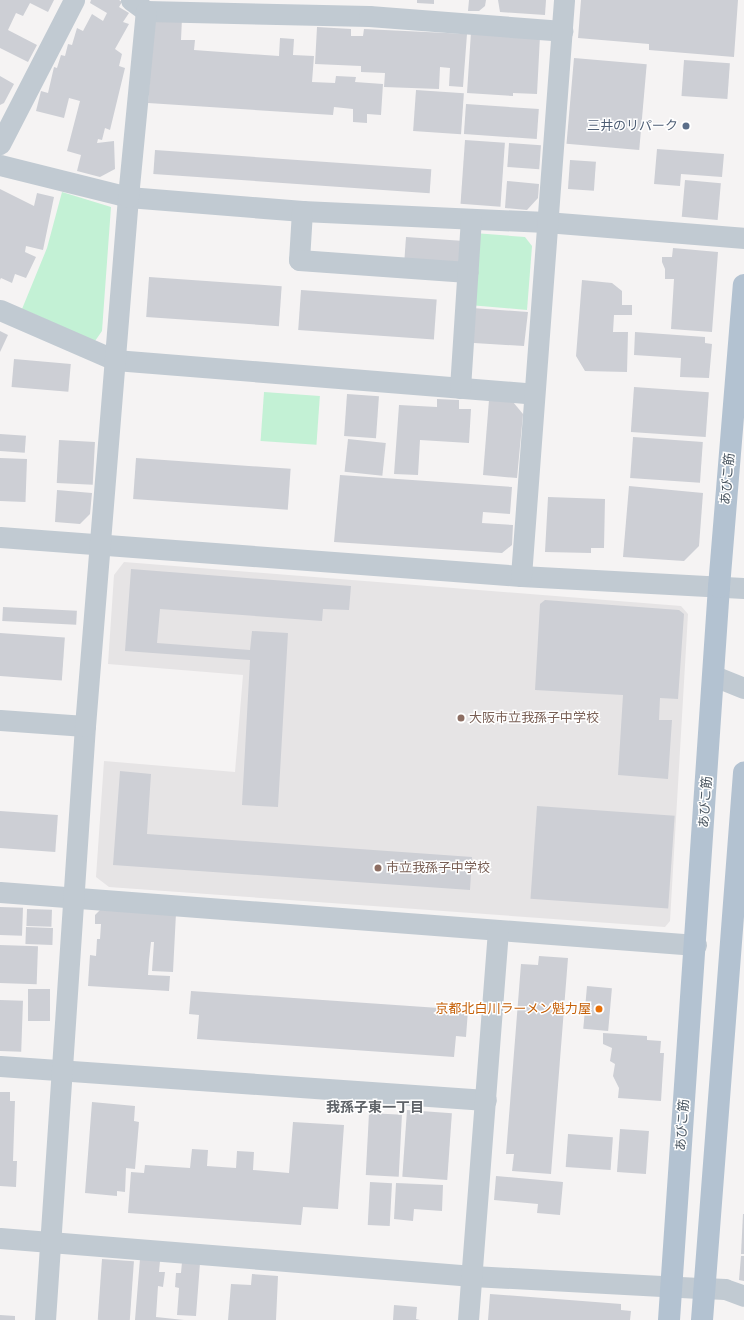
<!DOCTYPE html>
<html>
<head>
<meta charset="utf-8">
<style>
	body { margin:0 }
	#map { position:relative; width:744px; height:1320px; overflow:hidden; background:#f5f3f3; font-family:"Fira Sans Condensed","Noto Sans JP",sans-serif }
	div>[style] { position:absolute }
	.education>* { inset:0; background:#e6e4e5 }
	.green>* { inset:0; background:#c3f1d5; transform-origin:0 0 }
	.building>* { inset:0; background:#cdcfd5; transform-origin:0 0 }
	.minor>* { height:21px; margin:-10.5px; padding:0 10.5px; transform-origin:10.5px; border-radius:10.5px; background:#c1cad2 }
	.major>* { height:22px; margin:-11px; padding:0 11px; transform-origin:11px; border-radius:11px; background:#b3c2d1 }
	.dots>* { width:11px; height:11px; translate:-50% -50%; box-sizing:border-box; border:2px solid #fff; border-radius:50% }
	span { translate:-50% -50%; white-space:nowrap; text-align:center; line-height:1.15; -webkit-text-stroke:3px #fff; paint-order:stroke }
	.service-label { font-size:13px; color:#4e5e75 }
	.right { translate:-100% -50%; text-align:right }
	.street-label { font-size:13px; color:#4a5661 }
	.education-label { font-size:13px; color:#785e54 }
	.left { translate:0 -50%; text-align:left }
	.food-label { font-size:13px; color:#c56008 }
	.neighbourhood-label { font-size:14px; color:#5f6368; font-weight:700 }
</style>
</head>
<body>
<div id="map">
	<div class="education">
		<div style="clip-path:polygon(124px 562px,681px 606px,688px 614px,670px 921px,665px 927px,109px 887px,96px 877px,104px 761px,235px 772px,243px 675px,108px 664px,114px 575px)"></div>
	</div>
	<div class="green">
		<div style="clip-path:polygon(62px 192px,111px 207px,102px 331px,95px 341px,22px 309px,47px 248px)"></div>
		<div style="clip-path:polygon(474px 233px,525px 237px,532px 246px,527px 310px,469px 305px)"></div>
		<div style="left:264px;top:392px;width:56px;height:49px;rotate:4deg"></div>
	</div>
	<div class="building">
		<div style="clip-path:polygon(0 0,54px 0,48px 12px,30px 3px,23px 16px,16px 13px,8px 30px,37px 45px,28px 62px,0 48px)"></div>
		<div style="clip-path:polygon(91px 0,119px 0,122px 2px,119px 7px,129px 13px,123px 22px,129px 24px,115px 49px,122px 54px,119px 66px,125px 68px,110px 130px,105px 128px,102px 140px,98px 139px,97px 143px,114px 141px,115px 169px,100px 177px,77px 171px,81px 155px,67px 151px,80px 101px,69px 98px,64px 118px,36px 111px,41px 91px,48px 93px,54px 67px,57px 68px,61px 55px,65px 56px,68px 44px,72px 45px,77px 28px,83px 31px,92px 14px,103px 21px,107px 13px,90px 3px)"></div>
		<div style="clip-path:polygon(417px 0,434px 0,434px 4px,417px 3px)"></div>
		<div style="clip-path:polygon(469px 0,486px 0,485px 6px,479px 11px,468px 11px)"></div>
		<div style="clip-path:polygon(498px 0,546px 0,545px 15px,500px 12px)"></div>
		<div style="clip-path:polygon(581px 0,738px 0,734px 57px,649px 50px,649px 44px,578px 38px)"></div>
		<div style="clip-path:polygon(154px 17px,182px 18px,181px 40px,195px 40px,194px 50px,279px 56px,280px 38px,294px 39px,293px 55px,314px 56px,312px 82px,335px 83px,336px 76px,356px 77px,355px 82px,383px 84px,381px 115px,367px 114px,367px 123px,353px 122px,353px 109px,334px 107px,333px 115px,148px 103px)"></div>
		<div style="clip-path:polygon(317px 27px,351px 29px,351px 36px,363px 36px,364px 29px,467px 34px,463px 87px,449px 86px,450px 68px,440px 67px,439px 89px,384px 87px,385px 73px,361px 72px,361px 66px,315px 64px)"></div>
		<div style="clip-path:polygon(471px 32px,540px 36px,537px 94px,513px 93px,513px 96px,467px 93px)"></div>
		<div style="left:574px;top:58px;width:73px;height:86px;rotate:5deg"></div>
		<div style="left:684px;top:60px;width:46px;height:36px;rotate:4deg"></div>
		<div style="clip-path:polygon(0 76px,14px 84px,4px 103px,0 105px)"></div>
		<div style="left:416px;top:90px;width:48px;height:41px;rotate:4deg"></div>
		<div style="left:466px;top:104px;width:73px;height:30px;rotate:4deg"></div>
		<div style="left:465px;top:140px;width:40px;height:64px;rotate:4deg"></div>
		<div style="left:509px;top:143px;width:32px;height:24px;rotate:4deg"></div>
		<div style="clip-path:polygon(657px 149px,724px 154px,722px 177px,681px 174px,680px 186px,654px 184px)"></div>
		<div style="left:155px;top:150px;width:277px;height:24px;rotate:4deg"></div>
		<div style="left:570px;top:160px;width:26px;height:29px;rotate:4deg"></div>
		<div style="left:685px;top:180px;width:36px;height:37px;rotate:5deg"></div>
		<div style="clip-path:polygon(507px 181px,539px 184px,538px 198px,527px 210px,505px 208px)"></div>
		<div style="clip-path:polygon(0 189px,34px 206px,37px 193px,54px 197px,43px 250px,26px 246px,25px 252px,36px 257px,26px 278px,15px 274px,12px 283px,1px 278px,0 280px)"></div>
		<div style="left:406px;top:237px;width:62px;height:23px;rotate:4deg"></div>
		<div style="clip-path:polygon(673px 248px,718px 252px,712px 332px,671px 329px,674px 279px,665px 279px,665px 269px,662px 262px,662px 257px,672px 257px)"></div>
		<div style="left:149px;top:277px;width:133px;height:40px;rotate:4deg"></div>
		<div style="clip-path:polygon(582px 280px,612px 283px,622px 291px,622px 305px,632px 305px,632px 315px,614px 315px,613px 332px,628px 332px,627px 372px,585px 371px,576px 356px)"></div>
		<div style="left:301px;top:290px;width:136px;height:40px;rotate:4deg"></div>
		<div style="clip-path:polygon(472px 308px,528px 312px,524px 346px,474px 343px,474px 331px,470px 330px)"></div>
		<div style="clip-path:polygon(0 331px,8px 335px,0 352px)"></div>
		<div style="clip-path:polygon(635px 332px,705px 337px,705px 343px,712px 344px,709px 378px,680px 377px,681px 358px,634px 355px)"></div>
		<div style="left:14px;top:359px;width:57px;height:28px;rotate:5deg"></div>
		<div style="left:634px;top:387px;width:75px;height:45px;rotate:4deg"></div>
		<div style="left:347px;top:394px;width:32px;height:42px;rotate:4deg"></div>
		<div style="clip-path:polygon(437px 399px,459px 400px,459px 409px,471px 409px,469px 443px,420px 440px,418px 475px,394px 474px,399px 405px,437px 407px)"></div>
		<div style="clip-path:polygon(489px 400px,513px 402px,523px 414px,517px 478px,483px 475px)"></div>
		<div style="left:0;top:434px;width:26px;height:17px;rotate:4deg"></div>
		<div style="left:633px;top:437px;width:70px;height:41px;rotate:4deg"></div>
		<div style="left:348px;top:439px;width:38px;height:33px;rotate:6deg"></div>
		<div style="left:59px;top:440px;width:36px;height:43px;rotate:3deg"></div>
		<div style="left:0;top:458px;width:27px;height:43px;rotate:2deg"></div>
		<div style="left:136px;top:458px;width:155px;height:41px;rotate:4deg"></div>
		<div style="clip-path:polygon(340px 475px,512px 487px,510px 514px,483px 512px,482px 523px,513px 525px,512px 545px,502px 553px,334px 542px)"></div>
		<div style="clip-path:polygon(629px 486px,703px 493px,699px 546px,684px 561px,623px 557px)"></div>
		<div style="clip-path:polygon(57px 490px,92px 493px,90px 514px,80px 524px,55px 522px)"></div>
		<div style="clip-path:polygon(548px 497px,605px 499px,604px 548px,591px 548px,591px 553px,545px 552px)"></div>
		<div style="clip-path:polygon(131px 569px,351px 586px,349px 610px,323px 609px,322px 621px,160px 609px,157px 643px,250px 650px,252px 631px,288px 633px,278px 807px,242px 805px,250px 660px,125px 651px)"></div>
		<div style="clip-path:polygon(545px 600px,679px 610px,684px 614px,678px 699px,660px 698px,659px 720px,672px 720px,668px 779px,618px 775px,623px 695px,535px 690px,540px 604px)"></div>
		<div style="left:3px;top:607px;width:74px;height:14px;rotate:3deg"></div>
		<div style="left:0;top:633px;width:65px;height:43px;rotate:4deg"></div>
		<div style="clip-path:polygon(120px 771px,151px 774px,147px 834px,472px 857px,470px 890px,113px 865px)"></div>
		<div style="left:537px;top:806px;width:138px;height:93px;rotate:4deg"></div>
		<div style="left:0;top:811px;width:58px;height:37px;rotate:4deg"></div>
		<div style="left:0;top:907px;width:23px;height:28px;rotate:2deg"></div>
		<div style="left:27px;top:909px;width:25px;height:17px;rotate:2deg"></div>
		<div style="clip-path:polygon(101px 909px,176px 913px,173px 972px,152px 971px,154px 942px,151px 942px,149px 960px,148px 975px,170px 976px,169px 991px,88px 986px,90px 955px,96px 956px,97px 939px,100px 939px,101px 924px,95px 924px,95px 915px)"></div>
		<div style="left:26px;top:927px;width:27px;height:17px;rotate:2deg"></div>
		<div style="left:0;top:945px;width:38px;height:38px;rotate:2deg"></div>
		<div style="clip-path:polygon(539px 956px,568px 958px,551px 1174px,512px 1171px,514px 1154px,506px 1154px,521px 964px,538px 965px)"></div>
		<div style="left:587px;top:986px;width:25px;height:43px;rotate:5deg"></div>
		<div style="left:28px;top:989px;width:22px;height:32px"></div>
		<div style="clip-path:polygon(191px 991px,468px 1010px,466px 1037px,456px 1036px,454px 1057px,197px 1039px,199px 1015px,189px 1014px)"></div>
		<div style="left:0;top:1000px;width:23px;height:51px;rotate:2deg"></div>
		<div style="clip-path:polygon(603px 1033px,647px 1036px,647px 1040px,661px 1041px,660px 1053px,664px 1053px,661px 1101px,618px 1098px,619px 1088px,613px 1076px,615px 1064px,610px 1061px,612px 1048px,603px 1044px)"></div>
		<div style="clip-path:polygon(0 1092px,10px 1092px,10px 1101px,15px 1101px,13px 1161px,17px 1161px,16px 1187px,0 1186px)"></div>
		<div style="clip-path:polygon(92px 1102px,135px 1106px,134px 1121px,139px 1122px,135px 1169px,126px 1168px,125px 1192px,117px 1191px,117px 1196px,85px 1193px)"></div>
		<div style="left:407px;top:1110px;width:45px;height:67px;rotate:4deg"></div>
		<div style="left:369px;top:1113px;width:33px;height:62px;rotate:3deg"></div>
		<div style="clip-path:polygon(293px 1122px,344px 1125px,338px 1209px,303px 1207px,301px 1225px,128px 1213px,131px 1172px,144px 1173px,145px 1165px,190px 1168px,192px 1149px,208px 1150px,207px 1166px,236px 1168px,237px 1151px,254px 1152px,253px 1170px,289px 1173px)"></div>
		<div style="left:620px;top:1129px;width:29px;height:43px;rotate:4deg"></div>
		<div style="left:568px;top:1134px;width:45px;height:33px;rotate:4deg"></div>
		<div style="clip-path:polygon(496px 1176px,563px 1182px,560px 1215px,537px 1213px,538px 1204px,494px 1200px)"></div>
		<div style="left:370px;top:1182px;width:22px;height:43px;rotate:3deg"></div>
		<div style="clip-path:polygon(396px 1183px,443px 1185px,442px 1211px,414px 1209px,413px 1221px,394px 1219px)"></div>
		<div style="clip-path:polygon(743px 1214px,744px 1214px,744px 1254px,741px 1254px)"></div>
		<div style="clip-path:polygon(741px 1256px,744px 1256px,744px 1281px,739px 1280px)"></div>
		<div style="left:102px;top:1259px;width:32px;height:61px;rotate:4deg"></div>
		<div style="clip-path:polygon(140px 1259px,160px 1261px,159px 1272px,165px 1272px,163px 1287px,158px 1286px,156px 1317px,184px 1320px,135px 1320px)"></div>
		<div style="clip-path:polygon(182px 1262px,200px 1263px,196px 1316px,177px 1315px,179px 1288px,175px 1287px,176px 1273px,181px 1273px)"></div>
		<div style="clip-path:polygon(252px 1274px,278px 1276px,276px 1320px,228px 1320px,231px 1284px,251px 1285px)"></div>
		<div style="clip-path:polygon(490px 1294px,621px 1304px,621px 1310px,631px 1311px,630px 1320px,488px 1320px)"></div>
		<div style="clip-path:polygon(394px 1305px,417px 1307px,416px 1319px,420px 1320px,393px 1320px)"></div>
		<div style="clip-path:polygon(0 1315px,15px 1316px,15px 1320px,0 1320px)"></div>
	</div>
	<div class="minor">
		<div style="left:131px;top:0;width:19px;rotate:36deg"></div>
		<div style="left:146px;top:11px;width:223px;rotate:1.3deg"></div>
		<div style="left:369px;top:16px;width:194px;rotate:4.4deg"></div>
		<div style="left:0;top:144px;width:162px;rotate:-62.8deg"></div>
		<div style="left:0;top:165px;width:132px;rotate:14deg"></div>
		<div style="left:128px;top:197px;width:175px;rotate:4.6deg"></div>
		<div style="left:302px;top:211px;width:244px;rotate:2.6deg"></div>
		<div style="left:546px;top:222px;width:199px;rotate:4.6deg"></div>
		<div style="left:302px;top:211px;width:49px;rotate:93.5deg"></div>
		<div style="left:299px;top:260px;width:169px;rotate:4.1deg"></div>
		<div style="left:0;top:310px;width:125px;rotate:23.5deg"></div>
		<div style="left:115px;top:360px;width:420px;rotate:4.6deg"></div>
		<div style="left:460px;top:388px;width:168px;rotate:-86.3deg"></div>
		<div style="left:0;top:537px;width:522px;rotate:4.28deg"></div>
		<div style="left:521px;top:576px;width:223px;rotate:3.1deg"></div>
		<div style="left:521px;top:576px;width:578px;rotate:-85.73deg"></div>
		<div style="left:714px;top:676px;width:32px;rotate:22deg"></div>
		<div style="left:0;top:720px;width:85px;rotate:4deg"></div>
		<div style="left:0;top:892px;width:698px;rotate:4.35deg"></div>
		<div style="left:0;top:1066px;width:487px;rotate:4deg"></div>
		<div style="left:0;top:1238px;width:474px;rotate:4.6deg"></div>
		<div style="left:472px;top:1276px;width:232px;rotate:3deg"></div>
		<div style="left:704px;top:1288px;width:21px;rotate:3deg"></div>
		<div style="left:725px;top:1289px;width:20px;rotate:20deg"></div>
		<div style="left:45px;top:1320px;width:595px;rotate:-86.15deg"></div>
		<div style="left:85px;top:726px;width:531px;rotate:-85.35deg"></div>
		<div style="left:128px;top:197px;width:187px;rotate:-84.5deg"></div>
		<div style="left:468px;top:1320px;width:391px;rotate:-85.6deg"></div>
	</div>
	<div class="major">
		<div style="left:669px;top:1320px;width:735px;rotate:-86.1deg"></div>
		<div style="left:719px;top:587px;width:303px;rotate:-85.3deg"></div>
		<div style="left:702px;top:1320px;width:549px;rotate:-85.61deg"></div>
	</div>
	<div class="dots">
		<div style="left:686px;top:126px;background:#5c6f8a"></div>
		<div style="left:461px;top:718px;background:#8d6e63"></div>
		<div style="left:378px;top:868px;background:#8d6e63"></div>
		<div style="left:599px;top:1009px;background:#e8710a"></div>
	</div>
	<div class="service-label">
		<span class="right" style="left:678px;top:126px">三井のリパーク</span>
	</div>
	<div class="street-label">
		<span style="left:728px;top:479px;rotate:-85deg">あびこ筋</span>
		<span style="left:706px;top:802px;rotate:-86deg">あびこ筋</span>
		<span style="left:683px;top:1125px;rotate:-86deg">あびこ筋</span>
	</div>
	<div class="education-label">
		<span class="left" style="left:469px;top:718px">大阪市立我孫子中学校</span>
		<span class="left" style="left:386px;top:868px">市立我孫子中学校</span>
	</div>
	<div class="food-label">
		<span class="right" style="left:591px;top:1009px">京都北白川ラーメン魁力屋</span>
	</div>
	<div class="neighbourhood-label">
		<span style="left:375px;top:1108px">我孫子東一丁目</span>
	</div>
</div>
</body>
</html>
